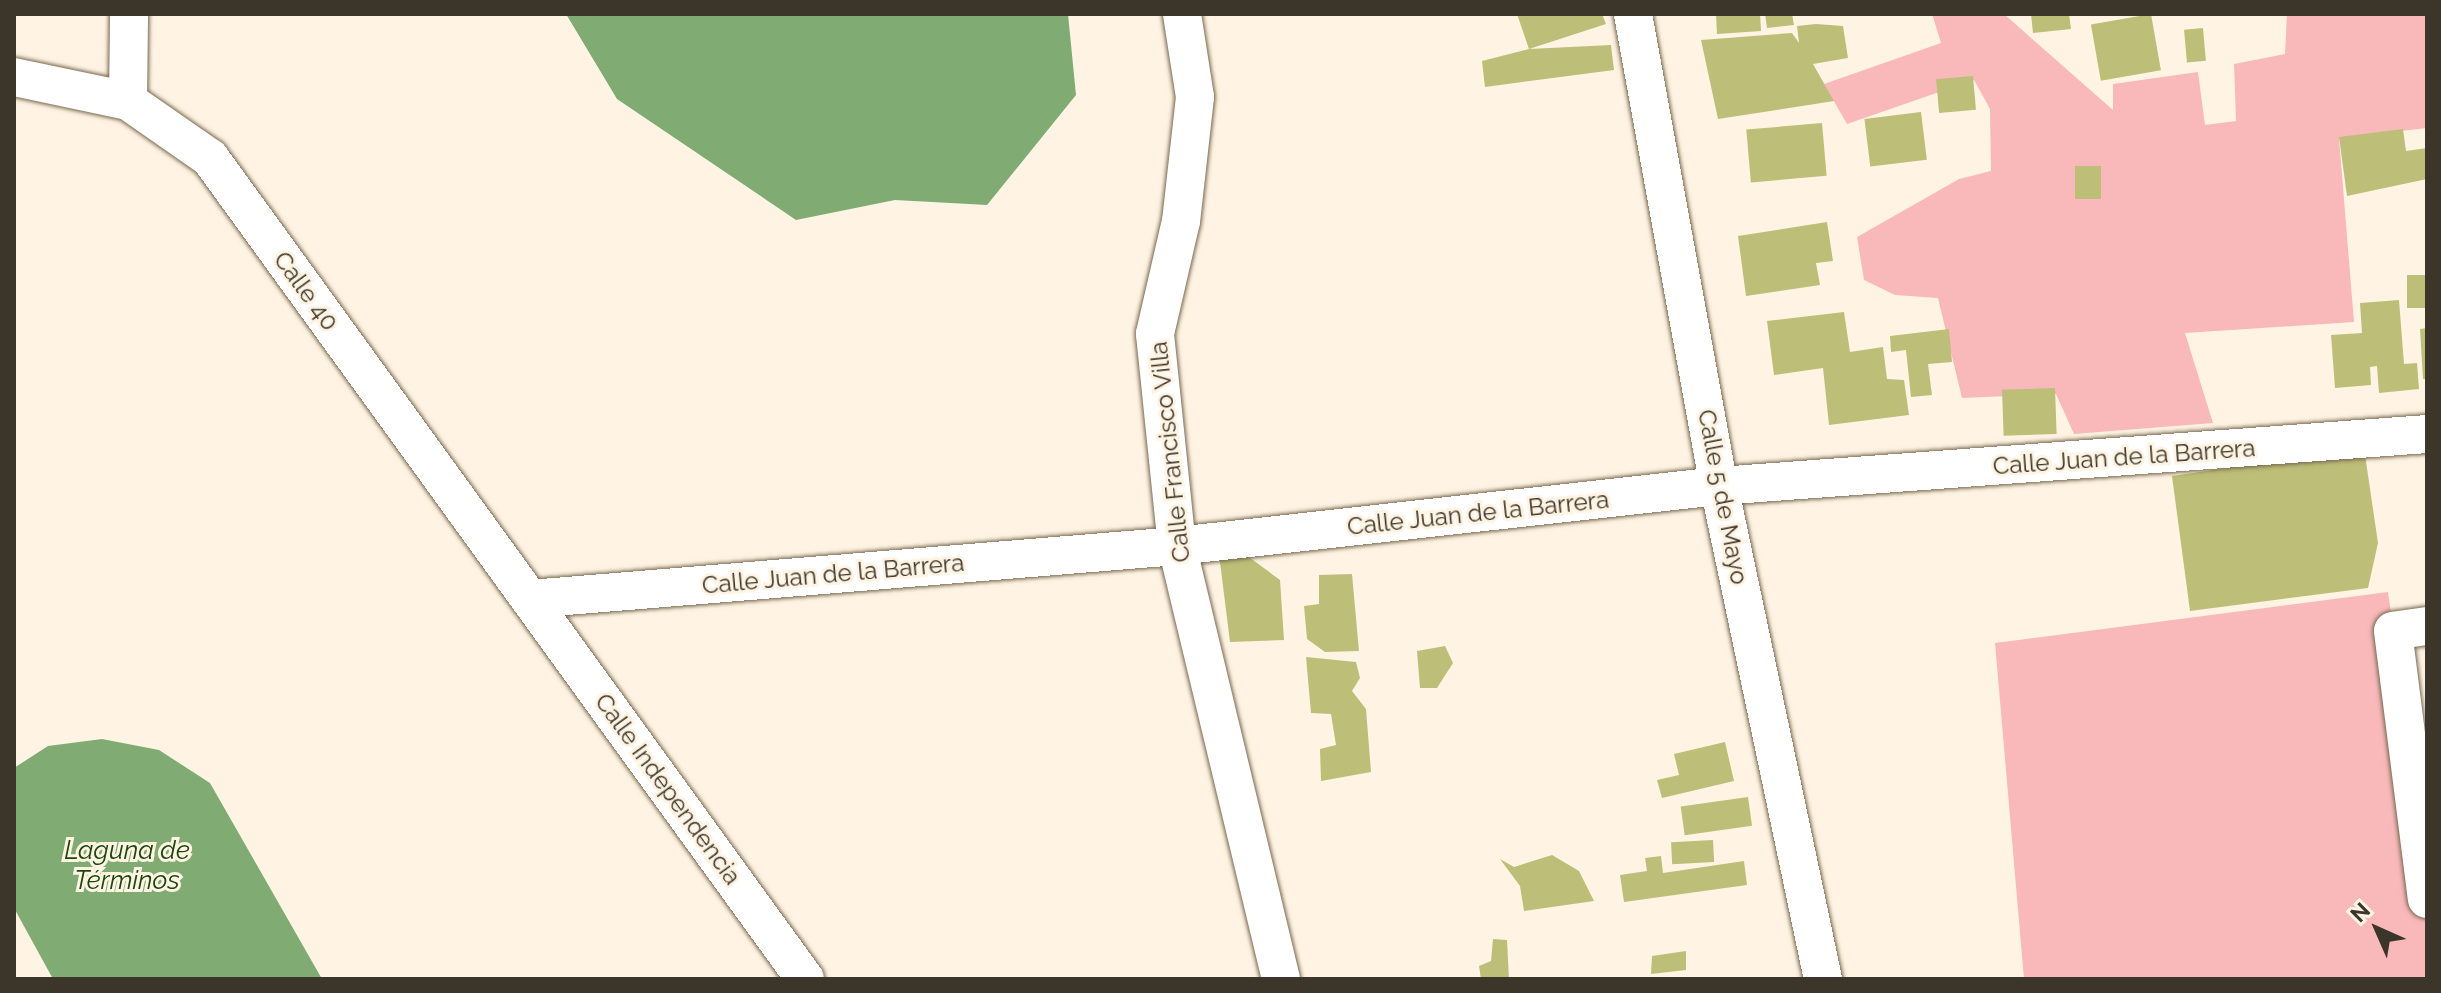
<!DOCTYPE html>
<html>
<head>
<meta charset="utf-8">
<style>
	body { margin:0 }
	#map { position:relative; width:2441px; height:993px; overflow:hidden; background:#fff4e3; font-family:Raleway,sans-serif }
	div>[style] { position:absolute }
	.green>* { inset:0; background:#f9b9ba }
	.water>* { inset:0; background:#80ac74 }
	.building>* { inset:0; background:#bdbe77; transform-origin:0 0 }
	.roads { filter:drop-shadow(0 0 2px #786850) drop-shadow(0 0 2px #786850) }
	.minor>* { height:38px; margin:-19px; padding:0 19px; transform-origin:19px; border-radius:19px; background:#fff }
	span { translate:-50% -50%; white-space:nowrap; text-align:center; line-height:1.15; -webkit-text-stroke:6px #fff4e3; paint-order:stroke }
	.street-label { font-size:24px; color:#3c352a }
	.water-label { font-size:26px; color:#1b470d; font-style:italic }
	.frame { position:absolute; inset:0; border:16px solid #3c352a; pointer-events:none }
	.north { position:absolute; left:2337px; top:889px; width:80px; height:80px; -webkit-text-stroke:6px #fff4e3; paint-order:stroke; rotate:315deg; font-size:22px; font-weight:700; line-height:32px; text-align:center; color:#3c352a }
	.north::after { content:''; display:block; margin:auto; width:28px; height:36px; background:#3c352a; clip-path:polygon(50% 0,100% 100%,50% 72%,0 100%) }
</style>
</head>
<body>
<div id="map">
	<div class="green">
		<div style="clip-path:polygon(1932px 14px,2004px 14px,2113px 110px,2113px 84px,2198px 72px,2205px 125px,2236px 121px,2234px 64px,2285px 54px,2287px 14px,2427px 14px,2427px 128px,2339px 138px,2354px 322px,2185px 333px,2213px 423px,2074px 434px,2056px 394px,1962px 398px,1938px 298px,1895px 295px,1864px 280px,1857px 237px,1959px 179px,1991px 171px,1990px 109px,1974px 80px,1847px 124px,1824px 84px,1941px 43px)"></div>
		<div style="clip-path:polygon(2388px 592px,2427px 861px,2427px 979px,2024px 979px,1995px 643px)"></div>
	</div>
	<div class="water">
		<div style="clip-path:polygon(566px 14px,1068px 14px,1076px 95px,987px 205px,895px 200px,796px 220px,617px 99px)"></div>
		<div style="clip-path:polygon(102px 739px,159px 750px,210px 783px,322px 979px,53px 979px,14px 908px,14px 768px,48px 746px)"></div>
	</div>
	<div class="building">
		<div style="clip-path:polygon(1517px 14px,1602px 14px,1606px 24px,1529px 49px,1611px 45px,1614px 70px,1485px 87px,1482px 61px,1529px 49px)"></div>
		<div style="clip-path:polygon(1716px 14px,1760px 14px,1761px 31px,1717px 34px)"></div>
		<div style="clip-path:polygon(1765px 14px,1792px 14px,1794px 25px,1767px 28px)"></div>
		<div style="clip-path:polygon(2031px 14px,2069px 14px,2071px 29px,2033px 33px)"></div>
		<div style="left:2151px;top:14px;width:57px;height:61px;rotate:80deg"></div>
		<div style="clip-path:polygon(1816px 24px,1843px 26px,1848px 58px,1813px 64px,1834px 101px,1718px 119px,1701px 40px,1792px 33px,1799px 43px,1797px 26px)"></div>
		<div style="left:2203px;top:28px;width:33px;height:19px;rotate:85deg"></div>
		<div style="left:1973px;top:76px;width:34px;height:37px;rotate:85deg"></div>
		<div style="left:1921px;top:112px;width:48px;height:57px;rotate:83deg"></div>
		<div style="left:1822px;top:123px;width:53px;height:76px;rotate:85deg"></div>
		<div style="clip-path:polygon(2403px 129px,2406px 151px,2427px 148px,2427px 179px,2347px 196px,2339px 137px)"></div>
		<div style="left:2101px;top:166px;width:33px;height:26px;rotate:90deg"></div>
		<div style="clip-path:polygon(1827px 222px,1833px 261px,1816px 263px,1820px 285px,1746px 296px,1738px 236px)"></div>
		<div style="left:2427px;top:275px;width:33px;height:20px;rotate:90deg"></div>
		<div style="clip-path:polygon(2399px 300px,2404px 364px,2417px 363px,2419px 389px,2379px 393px,2377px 366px,2370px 367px,2371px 385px,2335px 388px,2331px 335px,2362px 333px,2360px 303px)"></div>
		<div style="clip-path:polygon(1844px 312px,1850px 352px,1883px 347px,1887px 379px,1904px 380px,1909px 415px,1829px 425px,1823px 368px,1774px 375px,1767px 321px)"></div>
		<div style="clip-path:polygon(2427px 328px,2427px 379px,2423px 379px,2420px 329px)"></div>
		<div style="clip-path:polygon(1949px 329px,1952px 362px,1928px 364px,1932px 395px,1911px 397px,1906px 350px,1891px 352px,1890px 336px)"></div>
		<div style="left:2055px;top:388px;width:46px;height:53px;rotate:88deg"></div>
		<div style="clip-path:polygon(2364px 448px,2378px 543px,2368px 588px,2190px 611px,2172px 476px)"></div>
		<div style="clip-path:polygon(1242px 552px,1280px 580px,1284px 640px,1230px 642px,1219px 554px)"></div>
		<div style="clip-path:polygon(1352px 574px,1359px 651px,1325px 652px,1307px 639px,1304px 606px,1319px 604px,1319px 575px)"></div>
		<div style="clip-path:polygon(1445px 646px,1453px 663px,1437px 688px,1420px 688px,1417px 651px)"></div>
		<div style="clip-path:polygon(1306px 657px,1356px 662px,1360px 678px,1352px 691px,1366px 709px,1371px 772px,1321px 781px,1320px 749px,1336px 745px,1331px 714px,1311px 713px)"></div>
		<div style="clip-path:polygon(1725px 742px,1734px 781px,1662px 798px,1657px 780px,1679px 775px,1674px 754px)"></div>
		<div style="left:1748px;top:797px;width:29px;height:68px;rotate:82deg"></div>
		<div style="left:1713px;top:840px;width:22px;height:42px;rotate:87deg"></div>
		<div style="clip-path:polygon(1552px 855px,1579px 871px,1594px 901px,1524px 911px,1520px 886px,1500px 859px,1514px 867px)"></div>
		<div style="clip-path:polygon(1661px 856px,1663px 873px,1744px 861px,1747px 885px,1624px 902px,1620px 875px,1647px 871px,1645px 858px)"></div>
		<div style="clip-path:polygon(1493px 939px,1507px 940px,1509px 979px,1481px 979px,1479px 966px,1491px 961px)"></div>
		<div style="clip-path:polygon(1686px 951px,1686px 970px,1651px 974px,1652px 956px)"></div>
	</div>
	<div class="roads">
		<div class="minor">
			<div style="left:1182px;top:14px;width:84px;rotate:81.1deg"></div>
			<div style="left:1195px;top:97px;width:125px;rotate:96.4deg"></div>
			<div style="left:1181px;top:221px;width:116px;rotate:103deg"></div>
			<div style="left:1155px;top:334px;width:213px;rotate:84.1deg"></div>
			<div style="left:1177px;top:546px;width:445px;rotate:76.5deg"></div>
			<div style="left:1633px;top:14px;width:480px;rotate:79.7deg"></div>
			<div style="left:1719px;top:486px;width:504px;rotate:78.09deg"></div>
			<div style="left:14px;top:77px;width:116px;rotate:11.9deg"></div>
			<div style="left:128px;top:101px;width:100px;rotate:34.8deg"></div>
			<div style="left:210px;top:158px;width:1014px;rotate:54.07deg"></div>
			<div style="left:128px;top:101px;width:87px;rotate:-89.3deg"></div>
			<div style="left:530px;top:599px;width:649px;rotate:-4.68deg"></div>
			<div style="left:1177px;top:546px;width:545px;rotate:-6.32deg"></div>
			<div style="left:1719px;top:486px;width:710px;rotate:-4.2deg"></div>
			<div style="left:2427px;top:626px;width:34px;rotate:172deg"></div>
			<div style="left:2393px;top:631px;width:270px;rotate:82.8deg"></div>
		</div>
	</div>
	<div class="street-label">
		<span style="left:306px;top:291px;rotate:54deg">Calle 40</span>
		<span style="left:1170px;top:452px;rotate:-96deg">Calle Francisco Villa</span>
		<span style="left:2124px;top:457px;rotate:-4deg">Calle Juan de la Barrera</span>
		<span style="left:1723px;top:497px;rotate:79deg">Calle 5 de Mayo</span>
		<span style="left:1478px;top:513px;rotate:-6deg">Calle Juan de la Barrera</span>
		<span style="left:833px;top:574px;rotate:-5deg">Calle Juan de la Barrera</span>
		<span style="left:668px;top:789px;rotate:54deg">Calle Independencia</span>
	</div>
	<div class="water-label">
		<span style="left:127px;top:866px">Laguna de<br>Términos</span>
	</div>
	<div class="frame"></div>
	<div class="north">N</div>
</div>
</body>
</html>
